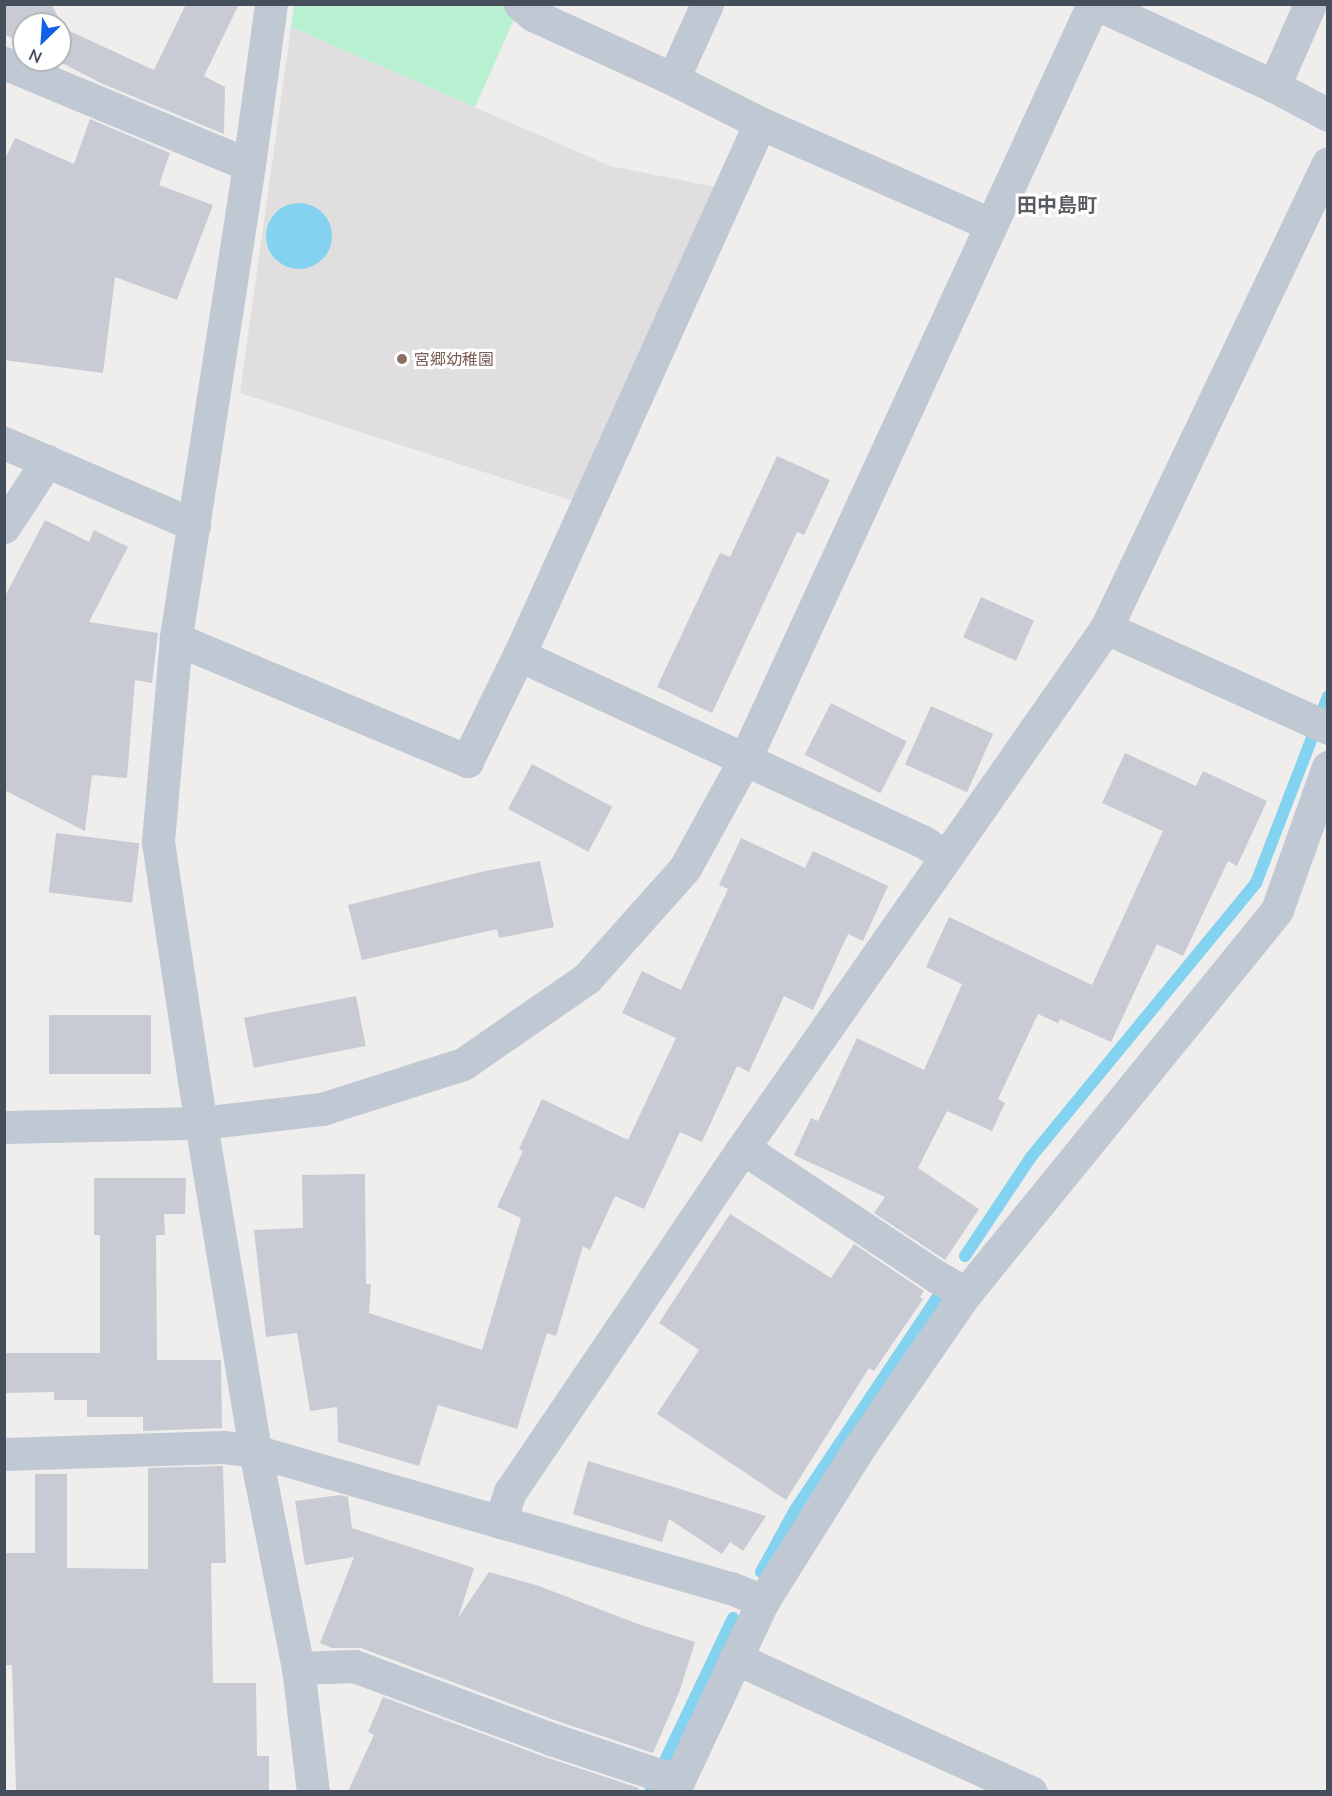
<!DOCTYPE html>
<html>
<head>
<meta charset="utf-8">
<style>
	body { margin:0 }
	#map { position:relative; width:1332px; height:1796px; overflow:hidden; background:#f0eded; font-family:Mulish,"Noto Sans JP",sans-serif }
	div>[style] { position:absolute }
	.education>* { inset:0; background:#e1dedf }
	.green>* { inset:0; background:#b8f1d2 }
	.water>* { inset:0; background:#82d2f0 }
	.round { border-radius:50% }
	.stream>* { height:12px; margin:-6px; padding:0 6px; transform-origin:6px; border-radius:6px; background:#82d2f0 }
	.building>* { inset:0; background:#c8cbd3; transform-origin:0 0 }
	.minor>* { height:33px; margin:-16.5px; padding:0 16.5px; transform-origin:16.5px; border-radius:16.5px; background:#bfc8d3 }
	.dots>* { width:16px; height:16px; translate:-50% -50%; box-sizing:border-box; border:3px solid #fff; border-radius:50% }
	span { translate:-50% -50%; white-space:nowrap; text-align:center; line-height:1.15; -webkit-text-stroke:6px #fff; paint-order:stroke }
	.education-label { font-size:16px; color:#785e54 }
	.left { translate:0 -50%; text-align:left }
	.quarter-label { font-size:20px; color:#595d62; font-weight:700 }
	.frame { position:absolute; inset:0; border:6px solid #444f5b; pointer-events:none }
	.north { position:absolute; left:12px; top:12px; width:60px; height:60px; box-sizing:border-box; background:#fff; border:2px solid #b4b9bd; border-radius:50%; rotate:205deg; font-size:16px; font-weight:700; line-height:24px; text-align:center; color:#444f5b }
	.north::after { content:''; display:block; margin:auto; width:21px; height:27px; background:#0f5fe7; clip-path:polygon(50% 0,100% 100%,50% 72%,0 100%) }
</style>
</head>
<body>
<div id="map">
	<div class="education">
		<div style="clip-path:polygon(291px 27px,610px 166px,716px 187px,573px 501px,240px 393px)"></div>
	</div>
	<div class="green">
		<div style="clip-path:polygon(504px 4px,516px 15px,475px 107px,291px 27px,294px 5px)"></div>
	</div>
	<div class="water">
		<div class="round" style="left:266px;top:203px;width:66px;height:66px"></div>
	</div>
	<div class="stream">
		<div style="left:965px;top:1256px;width:119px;rotate:-56.3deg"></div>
		<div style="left:1031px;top:1157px;width:355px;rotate:-50.6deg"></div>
		<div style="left:1256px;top:883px;width:200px;rotate:-68.9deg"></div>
		<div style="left:761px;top:1572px;width:71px;rotate:-61.3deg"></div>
		<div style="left:795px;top:1510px;width:255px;rotate:-56.2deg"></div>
		<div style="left:650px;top:1792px;width:193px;rotate:-64.5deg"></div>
	</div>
	<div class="building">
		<div style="clip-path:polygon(4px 4px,51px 4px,65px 29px,154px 70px,186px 4px,239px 4px,204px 76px,225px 87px,224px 134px,103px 84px,56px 60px,60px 60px,60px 24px,24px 24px,24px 44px,4px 34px)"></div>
		<div style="clip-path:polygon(90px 119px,170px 153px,159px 185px,213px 205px,177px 300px,115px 277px,103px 373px,4px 360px,4px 161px,15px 138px,74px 164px)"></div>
		<div style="clip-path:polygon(777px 456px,830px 480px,804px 535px,797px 532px,712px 713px,657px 687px,720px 553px,730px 557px)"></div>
		<div style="clip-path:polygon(45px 520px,89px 542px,94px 530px,128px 547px,89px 622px,158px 633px,152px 683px,135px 680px,127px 778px,92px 775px,85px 831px,4px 790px,4px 598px)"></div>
		<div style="left:981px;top:597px;width:58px;height:44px;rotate:24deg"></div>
		<div style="left:831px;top:703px;width:85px;height:58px;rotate:27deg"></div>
		<div style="left:931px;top:706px;width:68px;height:64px;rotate:24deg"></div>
		<div style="clip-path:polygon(1125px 753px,1196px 786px,1203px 771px,1267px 801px,1237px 866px,1228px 861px,1183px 956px,1157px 944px,1111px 1042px,1060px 1019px,1058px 1023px,1038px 1014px,998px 1099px,1005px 1103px,992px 1131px,947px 1111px,918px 1168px,979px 1209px,945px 1260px,874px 1213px,885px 1197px,794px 1155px,811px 1118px,818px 1121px,857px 1038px,924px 1070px,962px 984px,926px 967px,949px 917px,1092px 985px,1163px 831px,1102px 803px)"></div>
		<div style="left:532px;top:764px;width:91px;height:51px;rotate:28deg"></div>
		<div style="left:56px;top:833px;width:84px;height:60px;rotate:7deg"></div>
		<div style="clip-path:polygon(741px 838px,805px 868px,813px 851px,888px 886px,863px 941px,848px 934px,813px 1010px,784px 996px,749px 1072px,737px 1066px,702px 1142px,680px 1132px,644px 1209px,615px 1196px,590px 1250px,583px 1246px,556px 1336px,547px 1333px,517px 1429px,438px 1405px,419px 1466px,338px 1442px,337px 1407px,310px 1411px,297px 1333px,266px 1337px,254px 1230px,303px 1228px,302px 1175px,365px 1174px,366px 1284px,371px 1284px,369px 1313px,482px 1350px,521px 1218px,497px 1207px,523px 1151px,519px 1149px,542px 1099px,628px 1140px,676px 1038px,622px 1013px,642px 971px,681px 990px,728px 889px,719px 885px)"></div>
		<div style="clip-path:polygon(540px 861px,554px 927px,499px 938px,497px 929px,362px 960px,348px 905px,485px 871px)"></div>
		<div style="left:356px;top:996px;width:51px;height:114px;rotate:79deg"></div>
		<div style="left:151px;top:1015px;width:59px;height:102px;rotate:90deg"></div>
		<div style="clip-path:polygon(94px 1178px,186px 1178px,185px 1214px,164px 1214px,165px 1235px,156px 1235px,157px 1360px,221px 1360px,222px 1428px,143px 1431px,143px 1417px,87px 1417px,87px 1400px,54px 1400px,54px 1392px,4px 1393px,4px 1353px,100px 1353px,100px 1235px,94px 1235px)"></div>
		<div style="clip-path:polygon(730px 1214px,831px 1278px,854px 1244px,924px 1291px,920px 1297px,923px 1299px,874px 1371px,869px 1368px,786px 1500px,657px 1414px,699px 1350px,659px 1323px)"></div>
		<div style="clip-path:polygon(588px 1461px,677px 1488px,766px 1516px,743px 1551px,730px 1542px,722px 1554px,669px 1519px,662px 1542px,573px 1514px)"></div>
		<div style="clip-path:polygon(223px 1466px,226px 1563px,211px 1563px,213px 1683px,256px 1683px,257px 1756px,269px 1756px,269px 1791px,16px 1791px,12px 1665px,4px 1665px,4px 1553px,35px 1553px,35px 1474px,67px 1474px,67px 1568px,148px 1569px,148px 1468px)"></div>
		<div style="clip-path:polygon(340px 1495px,348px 1497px,352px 1528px,474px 1568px,458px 1618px,489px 1572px,539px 1586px,638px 1624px,695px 1642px,680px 1690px,653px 1753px,557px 1721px,361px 1648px,332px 1648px,320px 1643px,354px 1557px,305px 1565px,295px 1501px)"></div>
		<div style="clip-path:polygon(383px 1697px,545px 1757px,639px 1788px,637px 1791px,348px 1791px,374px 1735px,368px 1732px)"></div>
	</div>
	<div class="minor">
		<div style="left:271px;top:4px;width:162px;rotate:97.8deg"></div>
		<div style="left:249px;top:165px;width:480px;rotate:98.8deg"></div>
		<div style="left:176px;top:639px;width:204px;rotate:95.1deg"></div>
		<div style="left:158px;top:842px;width:242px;rotate:81.4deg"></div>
		<div style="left:194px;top:1081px;width:375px;rotate:80.6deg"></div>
		<div style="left:255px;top:1451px;width:221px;rotate:78.8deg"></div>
		<div style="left:298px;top:1668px;width:125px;rotate:83.1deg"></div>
		<div style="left:520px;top:4px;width:17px;rotate:40deg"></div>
		<div style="left:533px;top:15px;width:154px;rotate:24.6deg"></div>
		<div style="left:673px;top:79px;width:97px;rotate:26.8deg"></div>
		<div style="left:760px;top:123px;width:251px;rotate:23.7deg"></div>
		<div style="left:1097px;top:4px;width:195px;rotate:24.9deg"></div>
		<div style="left:1274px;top:86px;width:61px;rotate:28.2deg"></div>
		<div style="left:4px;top:63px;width:265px;rotate:22.6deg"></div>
		<div style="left:673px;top:79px;width:82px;rotate:-65.6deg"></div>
		<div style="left:1274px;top:86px;width:90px;rotate:-66.3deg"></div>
		<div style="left:4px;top:443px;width:207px;rotate:23.3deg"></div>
		<div style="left:4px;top:527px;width:79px;rotate:-56.9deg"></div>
		<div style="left:1106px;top:628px;width:243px;rotate:24.2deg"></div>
		<div style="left:176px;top:639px;width:316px;rotate:22.7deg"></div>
		<div style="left:467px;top:761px;width:118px;rotate:-63.9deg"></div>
		<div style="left:519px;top:655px;width:584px;rotate:-65.63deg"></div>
		<div style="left:519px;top:655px;width:444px;rotate:24.8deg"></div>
		<div style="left:922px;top:841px;width:27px;rotate:33deg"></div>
		<div style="left:4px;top:1127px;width:197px;rotate:-1.2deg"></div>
		<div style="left:201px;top:1123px;width:122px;rotate:-6.6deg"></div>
		<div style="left:322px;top:1109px;width:148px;rotate:-17.7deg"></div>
		<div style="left:463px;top:1064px;width:151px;rotate:-34.7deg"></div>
		<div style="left:587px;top:978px;width:147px;rotate:-48.3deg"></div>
		<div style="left:685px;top:868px;width:124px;rotate:-61.2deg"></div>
		<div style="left:745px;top:759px;width:831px;rotate:-65.25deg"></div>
		<div style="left:743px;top:1148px;width:233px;rotate:33.6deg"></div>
		<div style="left:937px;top:1277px;width:33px;rotate:29deg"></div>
		<div style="left:4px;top:1454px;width:220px;rotate:-1.8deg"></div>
		<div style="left:224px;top:1447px;width:31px;rotate:7deg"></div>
		<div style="left:255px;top:1451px;width:495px;rotate:16.1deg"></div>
		<div style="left:731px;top:1588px;width:35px;rotate:22deg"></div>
		<div style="left:500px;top:1522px;width:32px;rotate:-72deg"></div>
		<div style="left:510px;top:1492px;width:415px;rotate:-55.9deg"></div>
		<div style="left:743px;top:1148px;width:634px;rotate:-55.08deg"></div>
		<div style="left:1106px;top:628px;width:515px;rotate:-64.48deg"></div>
		<div style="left:735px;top:1658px;width:325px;rotate:24.4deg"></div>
		<div style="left:298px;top:1668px;width:56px;rotate:-2deg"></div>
		<div style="left:354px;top:1666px;width:210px;rotate:20.3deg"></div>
		<div style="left:551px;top:1739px;width:134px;rotate:18.3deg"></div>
		<div style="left:673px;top:1792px;width:211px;rotate:-64.8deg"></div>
		<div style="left:763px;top:1601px;width:184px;rotate:-57.9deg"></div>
		<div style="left:861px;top:1445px;width:185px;rotate:-55.4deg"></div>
		<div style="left:966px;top:1293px;width:493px;rotate:-50.9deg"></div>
		<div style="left:1277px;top:910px;width:152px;rotate:-70.4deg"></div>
	</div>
	<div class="dots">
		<div style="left:402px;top:359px;background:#8d6e63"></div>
	</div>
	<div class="education-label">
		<span class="left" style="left:414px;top:359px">宮郷幼稚園</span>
	</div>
	<div class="quarter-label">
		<span style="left:1057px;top:204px">田中島町</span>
	</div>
	<div class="frame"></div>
	<div class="north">N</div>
</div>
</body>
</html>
